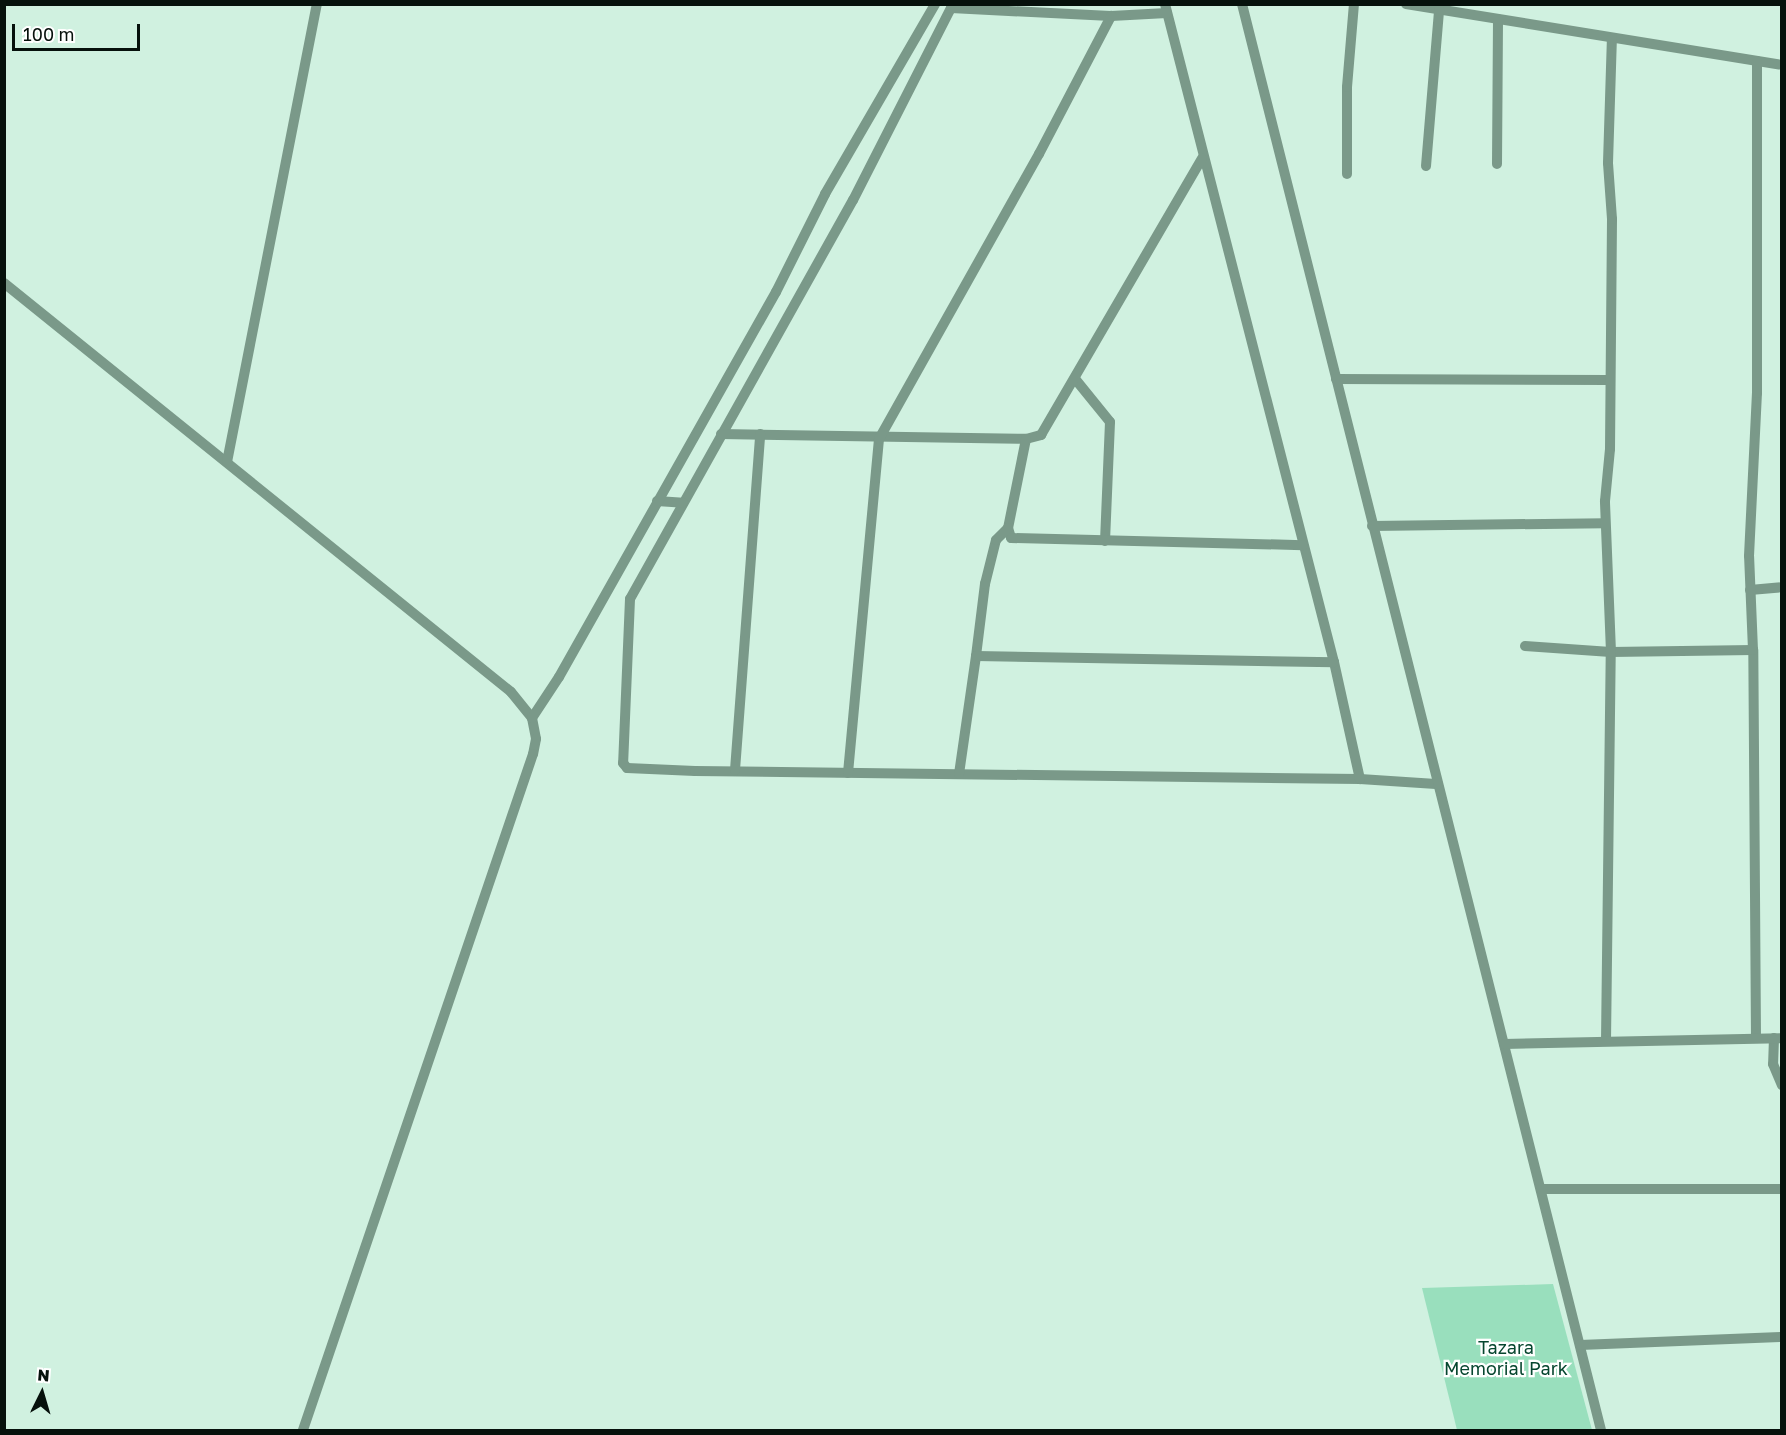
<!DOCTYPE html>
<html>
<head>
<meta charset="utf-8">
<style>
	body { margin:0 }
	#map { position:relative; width:1786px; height:1435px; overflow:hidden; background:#d0f1e0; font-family:"Golos Text",sans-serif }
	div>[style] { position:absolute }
	.green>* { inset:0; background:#99dfbd }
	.minor>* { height:10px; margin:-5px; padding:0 5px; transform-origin:5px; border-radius:5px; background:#7a9989 }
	span { translate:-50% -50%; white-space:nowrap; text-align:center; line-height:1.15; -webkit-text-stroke:4.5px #fff; paint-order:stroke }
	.park-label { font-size:18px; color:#06462f }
	.frame { position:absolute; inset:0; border:6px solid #06110c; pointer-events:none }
	.north { position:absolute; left:12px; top:1363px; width:60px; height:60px; -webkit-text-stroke:4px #fff; paint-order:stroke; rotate:5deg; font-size:16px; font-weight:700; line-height:24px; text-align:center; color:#06110c }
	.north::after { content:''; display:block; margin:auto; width:21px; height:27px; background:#06110c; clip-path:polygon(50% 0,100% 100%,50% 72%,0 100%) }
	.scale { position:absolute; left:12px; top:24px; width:128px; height:27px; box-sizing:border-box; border:3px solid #06110c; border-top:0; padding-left:8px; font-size:18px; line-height:21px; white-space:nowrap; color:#06110c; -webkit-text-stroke:4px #fff; paint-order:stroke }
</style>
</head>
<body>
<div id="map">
	<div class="green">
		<div style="clip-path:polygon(1553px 1284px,1592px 1430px,1457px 1430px,1422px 1288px)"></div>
	</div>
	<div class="minor">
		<div style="left:953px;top:4px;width:220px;rotate:117deg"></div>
		<div style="left:853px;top:200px;width:457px;rotate:119.2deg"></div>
		<div style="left:630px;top:599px;width:164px;rotate:92.4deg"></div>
		<div style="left:623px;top:763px;width:6px;rotate:51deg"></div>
		<div style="left:627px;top:768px;width:68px;rotate:2.5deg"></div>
		<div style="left:695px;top:771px;width:665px;rotate:0.69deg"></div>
		<div style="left:1360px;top:779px;width:76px;rotate:3.8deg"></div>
		<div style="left:1165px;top:4px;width:679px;rotate:75.6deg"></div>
		<div style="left:1334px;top:662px;width:120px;rotate:77.5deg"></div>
		<div style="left:1242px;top:4px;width:1470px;rotate:75.87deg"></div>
		<div style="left:1406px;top:4px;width:381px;rotate:9.2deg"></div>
		<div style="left:951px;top:8px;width:160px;rotate:2.9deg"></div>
		<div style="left:1111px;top:16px;width:56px;rotate:-3.1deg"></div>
		<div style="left:1497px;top:164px;width:145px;rotate:-89.6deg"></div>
		<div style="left:1426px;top:166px;width:157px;rotate:-85.2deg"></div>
		<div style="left:1347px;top:174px;width:87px;rotate:-90deg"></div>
		<div style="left:1347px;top:87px;width:83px;rotate:-85.2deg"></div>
		<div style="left:4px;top:283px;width:651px;rotate:38.89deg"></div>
		<div style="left:511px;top:692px;width:33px;rotate:51deg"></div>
		<div style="left:532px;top:718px;width:21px;rotate:79deg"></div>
		<div style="left:536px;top:739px;width:15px;rotate:101deg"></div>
		<div style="left:533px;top:754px;width:714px;rotate:108.79deg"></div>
		<div style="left:1336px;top:379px;width:273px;rotate:0.2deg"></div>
		<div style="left:1076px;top:380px;width:54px;rotate:51deg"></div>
		<div style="left:1110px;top:422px;width:119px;rotate:92.4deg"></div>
		<div style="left:721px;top:434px;width:305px;rotate:0.9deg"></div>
		<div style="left:1026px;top:439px;width:16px;rotate:-15deg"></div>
		<div style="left:1041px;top:435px;width:320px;rotate:-59.8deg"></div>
		<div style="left:1026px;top:439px;width:91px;rotate:101.4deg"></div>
		<div style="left:1008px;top:528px;width:10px;rotate:73deg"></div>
		<div style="left:1011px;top:538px;width:292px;rotate:1.4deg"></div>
		<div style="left:227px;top:462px;width:467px;rotate:-78.9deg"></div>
		<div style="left:657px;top:501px;width:26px;rotate:4deg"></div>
		<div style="left:1372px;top:526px;width:233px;rotate:-0.7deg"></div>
		<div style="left:1750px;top:590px;width:32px;rotate:-5deg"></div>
		<div style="left:1525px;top:646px;width:86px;rotate:4deg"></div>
		<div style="left:1611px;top:652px;width:142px;rotate:-0.8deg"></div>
		<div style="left:976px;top:656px;width:73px;rotate:-82.9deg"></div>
		<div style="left:985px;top:584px;width:45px;rotate:-76deg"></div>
		<div style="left:996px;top:540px;width:17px;rotate:-45deg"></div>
		<div style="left:532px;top:718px;width:49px;rotate:-56.6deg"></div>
		<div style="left:559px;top:677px;width:442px;rotate:-60.6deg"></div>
		<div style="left:776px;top:292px;width:110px;rotate:-63.4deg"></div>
		<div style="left:825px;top:194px;width:220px;rotate:-59.9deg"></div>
		<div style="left:735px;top:770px;width:337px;rotate:-85.7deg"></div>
		<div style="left:848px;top:773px;width:335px;rotate:-84.7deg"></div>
		<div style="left:879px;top:439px;width:327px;rotate:-60.7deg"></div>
		<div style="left:1039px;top:154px;width:156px;rotate:-62.4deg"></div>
		<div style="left:959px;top:774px;width:119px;rotate:-81.8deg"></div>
		<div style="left:976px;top:656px;width:358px;rotate:1deg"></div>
		<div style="left:1756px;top:1038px;width:388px;rotate:-90.4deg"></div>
		<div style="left:1753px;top:650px;width:94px;rotate:-92.4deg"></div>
		<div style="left:1749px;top:556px;width:163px;rotate:-87.2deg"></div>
		<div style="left:1757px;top:393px;width:332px;rotate:-90deg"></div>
		<div style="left:1774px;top:1038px;width:26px;rotate:92deg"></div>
		<div style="left:1773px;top:1064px;width:23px;rotate:67deg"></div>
		<div style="left:1606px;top:1041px;width:389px;rotate:-89.3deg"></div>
		<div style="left:1611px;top:652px;width:151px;rotate:-92.3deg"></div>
		<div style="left:1605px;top:501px;width:52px;rotate:-84.5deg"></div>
		<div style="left:1610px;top:449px;width:230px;rotate:-89.5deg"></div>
		<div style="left:1612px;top:219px;width:56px;rotate:-94.1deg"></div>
		<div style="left:1608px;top:163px;width:125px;rotate:-88.2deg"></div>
		<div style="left:1504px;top:1044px;width:278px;rotate:-1.2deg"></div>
		<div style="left:1541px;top:1189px;width:241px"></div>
		<div style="left:1580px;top:1345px;width:202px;rotate:-2.3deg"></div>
	</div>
	<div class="park-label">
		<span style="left:1506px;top:1358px">Tazara<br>Memorial Park</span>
	</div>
	<div class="frame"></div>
	<div class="north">N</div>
	<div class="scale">100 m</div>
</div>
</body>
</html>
